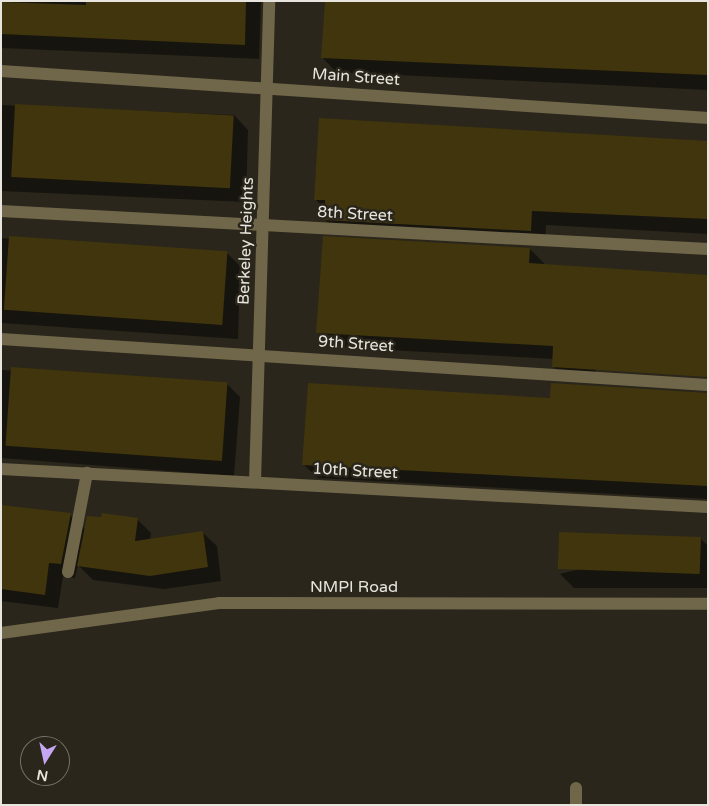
<!DOCTYPE html>
<html>
<head>
<meta charset="utf-8">
<style>
	body { margin:0 }
	#map { position:relative; width:709px; height:806px; overflow:hidden; background:#2a261b; font-family:"Varela Round",sans-serif }
	div>[style] { position:absolute }
	.shadow>* { inset:0; background:#0007 }
	.building>* { inset:0; background:#40350c; transform-origin:0 0 }
	.service>* { height:12px; margin:-6px; padding:0 6px; transform-origin:6px; border-radius:6px; background:#70674a }
	.minor>* { height:12px; margin:-6px; padding:0 6px; transform-origin:6px; border-radius:6px; background:#70674a }
	span { translate:-50% -50%; white-space:nowrap; text-align:center; line-height:1.15; -webkit-text-stroke:5px #2a261b; paint-order:stroke }
	.street-label { font-size:16px; color:#e7e5dd }
	.frame { position:absolute; inset:0; border:2px solid #e7e5dd; pointer-events:none }
	.north { position:absolute; left:20px; top:736px; width:50px; height:50px; box-sizing:border-box; background:#2a261b; border:1px solid #767269; border-radius:50%; rotate:190deg; font-size:14px; font-weight:700; line-height:20px; text-align:center; color:#e7e5dd }
	.north::after { content:''; display:block; margin:auto; width:18px; height:22px; background:#c3a7f2; clip-path:polygon(50% 0,100% 100%,50% 72%,0 100%) }
</style>
</head>
<body>
<div id="map">
	<div class="shadow">
		<div style="clip-path:polygon(1px 1px,261px 1px,259px 59px,1px 48px)"></div>
		<div style="clip-path:polygon(708px 1px,708px 90px,336px 72px,322px 57px)"></div>
		<div style="clip-path:polygon(1px 105px,234px 115px,248px 130px,246px 202px,1px 191px)"></div>
		<div style="clip-path:polygon(708px 143px,708px 234px,546px 225px,545px 245px,340px 234px,325px 220px,326px 210px,315px 199px)"></div>
		<div style="clip-path:polygon(1px 238px,226px 252px,240px 266px,238px 339px,1px 323px)"></div>
		<div style="clip-path:polygon(530px 249px,544px 263px,596px 363px,595px 382px,567px 380px,553px 366px,554px 359px,332px 347px,317px 332px)"></div>
		<div style="clip-path:polygon(1px 370px,226px 383px,240px 397px,234px 476px,1px 458px)"></div>
		<div style="clip-path:polygon(551px 399px,708px 407px,708px 499px,318px 478px,303px 464px)"></div>
		<div style="clip-path:polygon(1px 506px,70px 515px,86px 530px,137px 519px,151px 533px,150px 540px,202px 532px,217px 546px,221px 581px,164px 589px,93px 580px,78px 565px,75px 578px,63px 576px,58px 608px,1px 601px)"></div>
		<div style="clip-path:polygon(700px 538px,708px 546px,708px 588px,574px 588px,560px 574px)"></div>
	</div>
	<div class="building">
		<div style="clip-path:polygon(86px 1px,246px 1px,245px 45px,1px 34px,1px 2px,86px 5px)"></div>
		<div style="clip-path:polygon(325px 1px,708px 1px,708px 75px,321px 58px)"></div>
		<div style="left:15px;top:104px;width:219px;height:73px;rotate:3deg"></div>
		<div style="clip-path:polygon(319px 118px,708px 141px,708px 219px,532px 211px,531px 231px,324px 220px,325px 200px,314px 200px)"></div>
		<div style="left:9px;top:236px;width:219px;height:74px;rotate:4deg"></div>
		<div style="clip-path:polygon(323px 236px,530px 248px,529px 263px,708px 275px,708px 377px,552px 367px,553px 346px,316px 333px)"></div>
		<div style="left:11px;top:367px;width:217px;height:79px;rotate:4deg"></div>
		<div style="clip-path:polygon(308px 383px,550px 398px,551px 383px,708px 393px,708px 486px,302px 465px)"></div>
		<div style="clip-path:polygon(1px 505px,71px 513px,61px 564px,49px 563px,45px 595px,1px 589px)"></div>
		<div style="clip-path:polygon(102px 513px,138px 518px,135px 541px,203px 531px,208px 567px,150px 576px,77px 566px,87px 516px,101px 517px)"></div>
		<div style="left:701px;top:537px;width:37px;height:142px;rotate:92deg"></div>
	</div>
	<div class="service">
		<div style="left:576px;top:788px;width:17px;rotate:90deg"></div>
	</div>
	<div class="minor">
		<div style="left:1px;top:71px;width:709px;rotate:3.8deg"></div>
		<div style="left:1px;top:211px;width:708px;rotate:3.08deg"></div>
		<div style="left:1px;top:339px;width:708px;rotate:3.72deg"></div>
		<div style="left:1px;top:469px;width:708px;rotate:3.08deg"></div>
		<div style="left:255px;top:482px;width:481px;rotate:-88.3deg"></div>
		<div style="left:68px;top:572px;width:101px;rotate:-79.1deg"></div>
		<div style="left:1px;top:633px;width:220px;rotate:-7.8deg"></div>
		<div style="left:219px;top:603px;width:489px;rotate:0.1deg"></div>
	</div>
	<div class="street-label">
		<span style="left:356px;top:77px;rotate:4deg">Main Street</span>
		<span style="left:355px;top:214px;rotate:3deg">8th Street</span>
		<span style="left:246px;top:241px;rotate:-88deg">Berkeley Heights</span>
		<span style="left:356px;top:344px;rotate:4deg">9th Street</span>
		<span style="left:355px;top:471px;rotate:3deg">10th Street</span>
		<span style="left:354px;top:587px">NMPI Road</span>
	</div>
	<div class="frame"></div>
	<div class="north">N</div>
</div>
</body>
</html>
